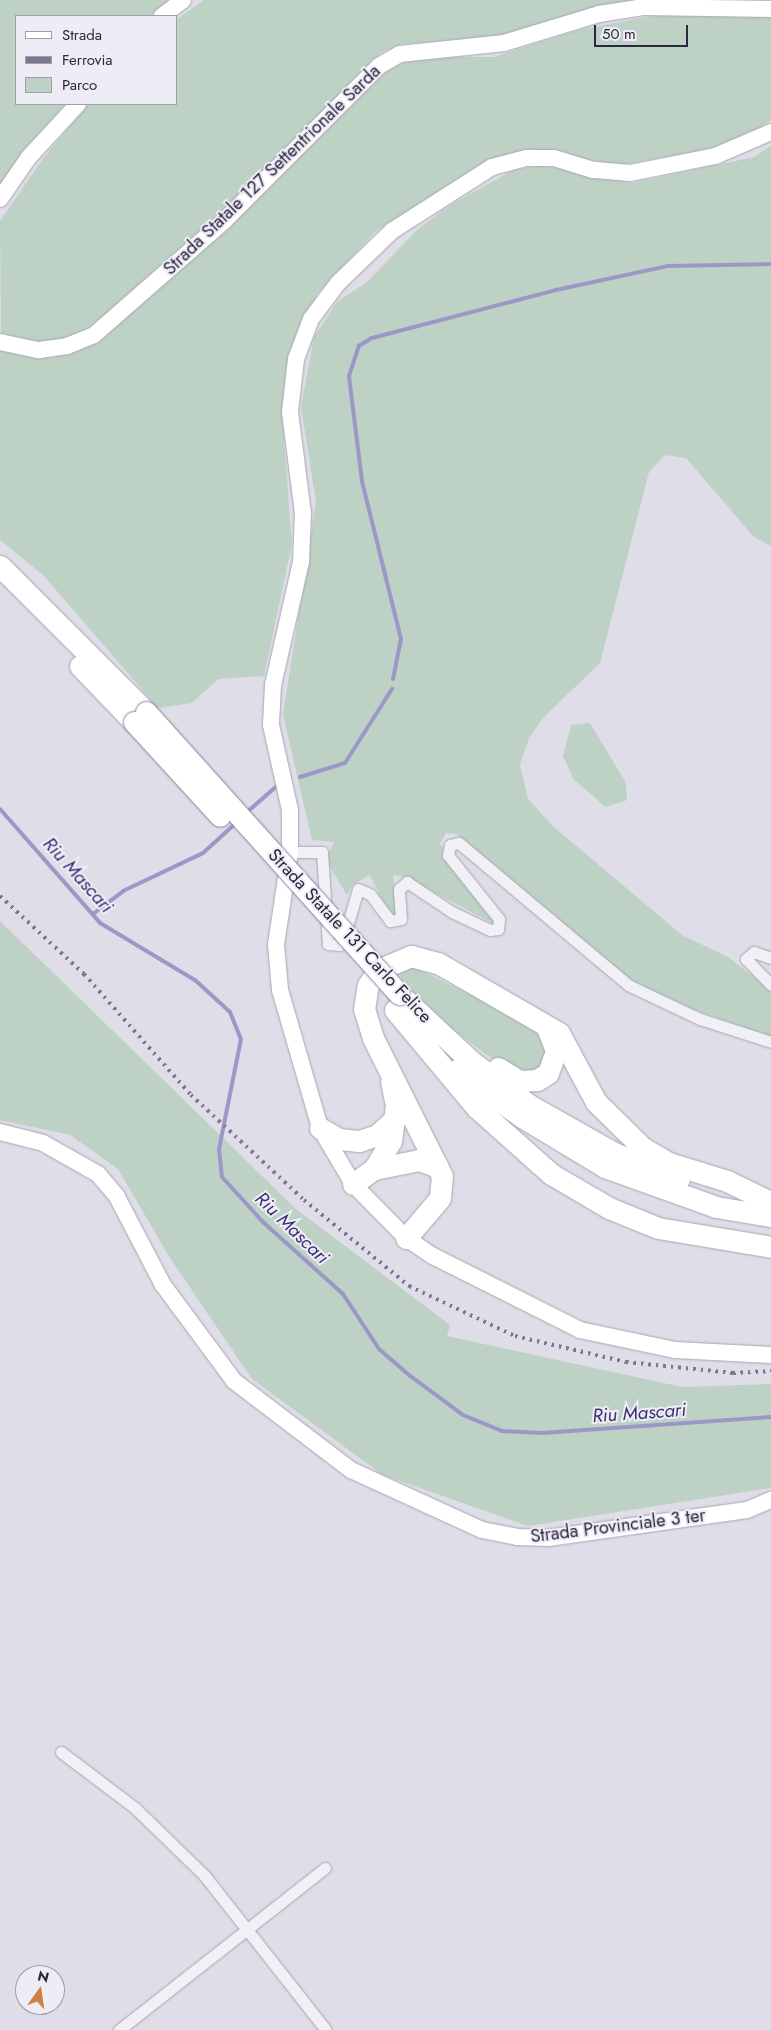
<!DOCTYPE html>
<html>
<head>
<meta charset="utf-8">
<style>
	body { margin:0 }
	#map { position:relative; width:771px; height:2030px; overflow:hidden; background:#dfdde7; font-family:Jost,sans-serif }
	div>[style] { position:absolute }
	.green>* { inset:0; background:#bed1c5 }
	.stream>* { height:4px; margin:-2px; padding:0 2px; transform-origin:2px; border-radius:2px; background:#9d97c8 }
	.roads { filter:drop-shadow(0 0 1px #a9a6b4) drop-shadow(0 0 1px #a9a6b4) }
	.street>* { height:11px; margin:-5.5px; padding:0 5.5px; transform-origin:5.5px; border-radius:5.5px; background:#f1f0f5 }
	.secondary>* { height:16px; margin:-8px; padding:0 8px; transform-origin:8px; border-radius:8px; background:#fff }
	.highway>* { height:21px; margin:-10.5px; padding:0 10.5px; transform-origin:10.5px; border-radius:10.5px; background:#fff }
	.rail>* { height:4px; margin-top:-2px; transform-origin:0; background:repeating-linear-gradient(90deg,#7c7691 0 2.5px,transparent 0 7.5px) }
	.bridges { filter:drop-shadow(0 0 1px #89849e) drop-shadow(0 0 1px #89849e) }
	.highway-bridge>* { height:21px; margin:-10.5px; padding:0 10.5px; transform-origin:10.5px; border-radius:10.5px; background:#fff }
	span { translate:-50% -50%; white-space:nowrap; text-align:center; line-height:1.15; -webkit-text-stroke:4px #eeecf5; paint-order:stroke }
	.street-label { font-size:18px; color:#2c263e }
	.water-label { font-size:19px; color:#3a3072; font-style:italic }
	.legend { position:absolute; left:15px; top:15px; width:162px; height:90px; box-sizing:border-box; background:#eeecf5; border:1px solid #a09dac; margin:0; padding:6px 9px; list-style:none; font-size:15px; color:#2c263e }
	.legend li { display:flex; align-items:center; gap:10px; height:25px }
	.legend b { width:25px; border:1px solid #a09dac }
	.north { position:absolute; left:15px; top:1965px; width:50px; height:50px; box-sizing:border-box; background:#eeecf5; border:1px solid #a09dac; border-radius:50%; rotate:14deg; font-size:14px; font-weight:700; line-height:20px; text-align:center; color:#2c263e }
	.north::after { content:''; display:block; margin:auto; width:18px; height:22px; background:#cf7f3f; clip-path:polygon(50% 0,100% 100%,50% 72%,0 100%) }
	.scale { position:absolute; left:594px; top:25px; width:94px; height:22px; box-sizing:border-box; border:2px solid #2c263e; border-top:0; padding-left:6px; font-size:15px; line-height:18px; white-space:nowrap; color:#2c263e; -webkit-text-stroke:4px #eeecf5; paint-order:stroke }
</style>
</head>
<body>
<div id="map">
	<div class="green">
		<div style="clip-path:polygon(0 0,172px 0,150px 16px,16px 16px,16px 104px,65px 104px,0 186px)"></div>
		<div style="clip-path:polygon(204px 0,686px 0,496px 37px,402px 44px,380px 53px,239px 196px,89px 329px,68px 340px,42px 344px,1px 333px,0 221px,42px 160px,88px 104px,176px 104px,176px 20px)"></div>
		<div style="clip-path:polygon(756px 13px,771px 15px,771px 120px,752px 133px,713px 149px,618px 165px,532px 149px,495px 159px,377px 230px,317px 294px,297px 335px,286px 374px,284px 440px,292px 544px,264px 676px,218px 679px,192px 703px,158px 708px,43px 575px,0 540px,0 350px,53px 358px,84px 347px,221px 233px,391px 67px,421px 57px,494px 57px,578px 30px,652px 16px)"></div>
		<div style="clip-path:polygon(771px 146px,771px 546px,754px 537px,686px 458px,665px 455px,649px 472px,600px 663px,544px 717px,529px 738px,520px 765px,528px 799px,555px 828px,682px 935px,728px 957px,771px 990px,771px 1037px,667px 1000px,621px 975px,456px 834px,446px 833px,440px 844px,497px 919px,496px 925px,405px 877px,393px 875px,399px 913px,393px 915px,385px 907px,370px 875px,352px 885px,347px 895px,326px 860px,334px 842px,312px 840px,283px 715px,316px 502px,301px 407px,314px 337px,337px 302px,367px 282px,417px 230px,449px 206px,513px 170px,541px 165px,633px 183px,754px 157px)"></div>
		<div style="clip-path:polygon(590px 723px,626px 783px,627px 800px,606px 807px,574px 780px,563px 756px,571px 725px)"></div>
		<div style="clip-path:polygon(0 921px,296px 1209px,450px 1325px,447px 1336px,682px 1387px,771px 1384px,771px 1488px,528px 1526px,383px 1475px,252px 1379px,170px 1258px,118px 1169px,70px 1135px,0 1120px)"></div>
		<div style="clip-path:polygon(414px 967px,542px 1030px,547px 1057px,534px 1075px,499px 1064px,429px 1012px,397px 972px)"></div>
	</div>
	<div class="stream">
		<div style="left:393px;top:679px;width:41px;rotate:-78.7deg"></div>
		<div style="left:401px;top:639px;width:163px;rotate:-103.9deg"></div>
		<div style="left:362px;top:481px;width:106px;rotate:-97.1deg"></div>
		<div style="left:349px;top:376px;width:32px;rotate:-72deg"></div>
		<div style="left:359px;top:346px;width:15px;rotate:-32deg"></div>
		<div style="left:372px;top:338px;width:190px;rotate:-14.6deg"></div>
		<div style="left:556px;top:290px;width:115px;rotate:-12.1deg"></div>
		<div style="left:668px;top:266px;width:103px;rotate:-1.1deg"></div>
		<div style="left:300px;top:777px;width:47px;rotate:-17.3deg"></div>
		<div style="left:345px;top:763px;width:88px;rotate:-57.6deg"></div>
		<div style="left:0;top:809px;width:152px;rotate:48.7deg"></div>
		<div style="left:100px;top:923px;width:111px;rotate:31deg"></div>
		<div style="left:195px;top:980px;width:47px;rotate:42.4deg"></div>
		<div style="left:230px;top:1012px;width:29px;rotate:68deg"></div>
		<div style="left:241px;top:1039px;width:112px;rotate:101.3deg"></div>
		<div style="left:219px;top:1149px;width:28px;rotate:84deg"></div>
		<div style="left:222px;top:1177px;width:61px;rotate:47.7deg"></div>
		<div style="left:263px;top:1222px;width:108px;rotate:42deg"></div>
		<div style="left:343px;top:1294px;width:66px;rotate:56.8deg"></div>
		<div style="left:379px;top:1349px;width:40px;rotate:41deg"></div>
		<div style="left:409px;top:1375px;width:67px;rotate:36.5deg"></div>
		<div style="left:463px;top:1415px;width:42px;rotate:22.3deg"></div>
		<div style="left:502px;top:1431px;width:40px;rotate:2.9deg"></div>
		<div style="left:542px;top:1433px;width:230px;rotate:-4deg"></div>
		<div style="left:246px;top:813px;width:44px;rotate:-41.3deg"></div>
		<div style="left:93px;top:914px;width:38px;rotate:-37deg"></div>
		<div style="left:123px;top:891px;width:89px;rotate:-25.4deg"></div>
		<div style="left:203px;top:853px;width:45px;rotate:-42.3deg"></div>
	</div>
	<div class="roads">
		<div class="street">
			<div style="left:290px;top:852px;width:32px"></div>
			<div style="left:322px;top:852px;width:92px;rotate:86.3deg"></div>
			<div style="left:328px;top:944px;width:11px;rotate:5deg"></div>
			<div style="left:339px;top:945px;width:9px;rotate:-58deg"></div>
			<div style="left:344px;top:937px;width:50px;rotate:-73.7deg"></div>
			<div style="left:358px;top:889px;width:13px;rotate:23deg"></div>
			<div style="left:370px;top:894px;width:34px;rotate:53deg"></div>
			<div style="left:390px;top:921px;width:11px;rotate:-10deg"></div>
			<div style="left:401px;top:919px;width:30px;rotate:-94deg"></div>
			<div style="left:399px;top:889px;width:11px;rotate:-41deg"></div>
			<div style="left:407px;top:882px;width:54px;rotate:33.7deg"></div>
			<div style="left:452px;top:912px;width:42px;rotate:25.3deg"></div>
			<div style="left:490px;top:930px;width:8px;rotate:-7deg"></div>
			<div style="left:498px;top:929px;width:10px;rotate:-84deg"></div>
			<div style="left:499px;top:919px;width:82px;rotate:-128.6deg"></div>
			<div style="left:448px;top:855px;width:10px;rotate:-79deg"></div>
			<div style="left:450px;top:845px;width:9px;rotate:-13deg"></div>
			<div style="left:459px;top:843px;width:221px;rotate:40deg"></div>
			<div style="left:628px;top:985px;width:80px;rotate:25.3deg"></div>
			<div style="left:700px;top:1019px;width:75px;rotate:17.9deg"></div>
			<div style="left:771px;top:958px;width:18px;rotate:-161deg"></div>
			<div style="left:754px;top:952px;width:11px;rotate:139deg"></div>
			<div style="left:746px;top:959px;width:36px;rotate:46deg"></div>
			<div style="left:61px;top:1752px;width:93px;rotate:37.1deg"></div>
			<div style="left:135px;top:1808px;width:96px;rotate:44.2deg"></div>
			<div style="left:204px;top:1875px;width:197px;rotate:51.8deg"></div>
			<div style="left:119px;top:2030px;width:262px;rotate:-38.2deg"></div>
		</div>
		<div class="secondary">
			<div style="left:162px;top:16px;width:26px;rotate:-37deg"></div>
			<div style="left:771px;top:132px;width:61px;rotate:156.8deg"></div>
			<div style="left:715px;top:156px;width:87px;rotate:168.7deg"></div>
			<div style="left:630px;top:173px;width:37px;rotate:-175deg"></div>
			<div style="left:593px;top:170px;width:41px;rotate:-162.9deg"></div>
			<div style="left:554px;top:158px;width:28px;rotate:180deg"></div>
			<div style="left:526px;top:158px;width:35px;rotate:165deg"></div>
			<div style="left:492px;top:167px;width:119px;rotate:147.4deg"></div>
			<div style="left:392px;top:231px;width:75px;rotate:136.1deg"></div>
			<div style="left:338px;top:283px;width:45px;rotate:126.9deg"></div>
			<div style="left:311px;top:319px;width:43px;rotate:110.6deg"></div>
			<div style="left:296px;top:359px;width:53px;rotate:96.5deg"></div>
			<div style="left:290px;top:412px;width:102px;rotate:82.7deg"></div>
			<div style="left:303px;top:513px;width:49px;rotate:92.3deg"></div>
			<div style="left:301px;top:562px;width:126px;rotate:102.8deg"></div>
			<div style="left:273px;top:685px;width:40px;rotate:92.9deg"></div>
			<div style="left:271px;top:725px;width:87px;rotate:77.4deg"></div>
			<div style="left:290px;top:810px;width:42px;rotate:90deg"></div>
			<div style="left:290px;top:852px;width:94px;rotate:98.6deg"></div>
			<div style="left:276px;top:945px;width:45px;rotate:84.9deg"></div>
			<div style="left:280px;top:990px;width:144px;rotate:73.8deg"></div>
			<div style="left:320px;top:1128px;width:65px;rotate:59.5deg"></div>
			<div style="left:353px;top:1184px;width:76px;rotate:45.5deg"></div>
			<div style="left:406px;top:1238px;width:32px;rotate:34deg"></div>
			<div style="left:433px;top:1256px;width:165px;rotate:26.7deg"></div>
			<div style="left:580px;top:1330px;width:97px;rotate:11.9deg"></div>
			<div style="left:675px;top:1350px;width:96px;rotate:3deg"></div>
			<div style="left:0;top:199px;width:51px;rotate:-55.4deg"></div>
			<div style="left:29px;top:157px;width:72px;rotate:-47.2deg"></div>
			<div style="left:0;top:342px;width:40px;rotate:12deg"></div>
			<div style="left:39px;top:350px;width:28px;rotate:-8deg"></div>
			<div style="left:67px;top:346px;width:29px;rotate:-22deg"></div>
			<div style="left:94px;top:335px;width:173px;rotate:-41.2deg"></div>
			<div style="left:224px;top:221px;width:219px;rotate:-45deg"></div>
			<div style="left:379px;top:66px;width:24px;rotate:-30deg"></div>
			<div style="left:400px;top:54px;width:105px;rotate:-6deg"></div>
			<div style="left:504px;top:43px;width:99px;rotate:-17deg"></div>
			<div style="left:599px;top:14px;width:46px;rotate:-8.8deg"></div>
			<div style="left:644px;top:7px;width:127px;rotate:0.9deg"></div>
			<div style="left:0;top:1132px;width:44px;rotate:14.3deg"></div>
			<div style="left:43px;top:1143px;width:63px;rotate:29.4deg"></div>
			<div style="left:98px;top:1174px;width:30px;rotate:50deg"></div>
			<div style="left:117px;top:1197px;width:99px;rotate:62.4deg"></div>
			<div style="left:163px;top:1285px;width:119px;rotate:53.5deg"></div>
			<div style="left:234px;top:1381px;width:147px;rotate:37.3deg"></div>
			<div style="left:351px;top:1470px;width:144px;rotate:24.6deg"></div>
			<div style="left:482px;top:1530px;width:36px;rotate:11deg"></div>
			<div style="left:517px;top:1537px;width:31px;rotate:2deg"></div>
			<div style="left:548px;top:1538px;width:201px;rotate:-8deg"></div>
			<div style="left:747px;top:1510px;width:26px;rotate:-23deg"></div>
		</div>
		<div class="highway">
			<div style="left:0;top:566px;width:206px;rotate:45deg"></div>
			<div style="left:80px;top:666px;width:78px;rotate:46deg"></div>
			<div style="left:399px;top:994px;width:100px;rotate:43deg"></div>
			<div style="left:472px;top:1062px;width:71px;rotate:37deg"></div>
			<div style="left:529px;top:1105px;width:98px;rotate:29.5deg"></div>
			<div style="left:614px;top:1153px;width:70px;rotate:21.8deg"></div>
			<div style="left:395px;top:1010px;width:128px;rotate:50.1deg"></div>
			<div style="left:477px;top:1108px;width:99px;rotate:41.7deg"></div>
			<div style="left:551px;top:1174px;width:67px;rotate:30.4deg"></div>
			<div style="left:609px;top:1208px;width:53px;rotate:22.2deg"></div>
			<div style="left:658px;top:1228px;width:115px;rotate:9.5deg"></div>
			<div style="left:498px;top:1068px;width:26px;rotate:31deg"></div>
			<div style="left:520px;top:1081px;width:17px;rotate:-3deg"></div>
			<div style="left:537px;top:1080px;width:13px;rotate:-32deg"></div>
			<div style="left:548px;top:1073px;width:23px;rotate:-70deg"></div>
			<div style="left:556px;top:1051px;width:26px;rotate:-111deg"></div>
			<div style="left:456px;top:1070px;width:81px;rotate:35.5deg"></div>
			<div style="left:522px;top:1117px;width:97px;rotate:31.1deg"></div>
			<div style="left:605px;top:1167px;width:118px;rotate:19.8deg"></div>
			<div style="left:716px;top:1207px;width:56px;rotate:9.3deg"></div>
			<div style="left:320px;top:1128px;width:22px;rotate:30deg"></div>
			<div style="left:339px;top:1139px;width:20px;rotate:6deg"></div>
			<div style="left:359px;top:1141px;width:19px;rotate:-18deg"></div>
			<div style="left:377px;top:1135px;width:25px;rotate:-42deg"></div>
			<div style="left:374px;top:1169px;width:46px;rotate:-11.3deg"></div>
			<div style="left:419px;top:1160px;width:20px;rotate:20deg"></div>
			<div style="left:353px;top:1184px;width:26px;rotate:-36deg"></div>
			<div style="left:374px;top:1169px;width:33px;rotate:-59deg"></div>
			<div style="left:391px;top:1141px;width:36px;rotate:-82deg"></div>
			<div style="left:396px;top:1105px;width:24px;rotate:-102deg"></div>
			<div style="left:406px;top:1238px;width:52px;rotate:-49.6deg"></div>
			<div style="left:440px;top:1198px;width:22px;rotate:-85deg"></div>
			<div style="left:442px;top:1176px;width:154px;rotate:-116.6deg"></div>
			<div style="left:373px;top:1038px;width:30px;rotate:-107deg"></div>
			<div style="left:364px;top:1009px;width:24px;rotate:-81deg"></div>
			<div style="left:368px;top:985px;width:18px;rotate:-56deg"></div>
			<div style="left:378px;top:970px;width:36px;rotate:-23deg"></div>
			<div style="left:411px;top:956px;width:28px;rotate:15deg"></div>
			<div style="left:438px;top:963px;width:140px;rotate:30deg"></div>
			<div style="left:559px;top:1033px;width:78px;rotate:61.8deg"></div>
			<div style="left:596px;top:1102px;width:66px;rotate:44.4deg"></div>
			<div style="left:643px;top:1148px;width:30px;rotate:30deg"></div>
			<div style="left:669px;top:1163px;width:61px;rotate:17.2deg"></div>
			<div style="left:727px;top:1181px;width:48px;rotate:26deg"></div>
		</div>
	</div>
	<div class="rail">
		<div style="left:0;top:896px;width:115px;rotate:42.9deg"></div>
		<div style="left:84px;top:974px;width:162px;rotate:48.5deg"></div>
		<div style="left:191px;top:1095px;width:154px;rotate:42.9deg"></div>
		<div style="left:304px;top:1200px;width:136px;rotate:39.3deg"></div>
		<div style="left:409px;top:1286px;width:117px;rotate:25.3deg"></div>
		<div style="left:515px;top:1336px;width:114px;rotate:13.2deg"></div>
		<div style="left:626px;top:1362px;width:108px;rotate:5.9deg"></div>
		<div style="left:733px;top:1373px;width:38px;rotate:-3deg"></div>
	</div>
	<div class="bridges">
		<div class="highway-bridge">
			<div style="left:146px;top:712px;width:379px;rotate:48.1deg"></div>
			<div style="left:134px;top:722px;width:127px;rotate:47.5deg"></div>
		</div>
	</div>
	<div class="street-label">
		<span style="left:272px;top:170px;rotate:-44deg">Strada Statale 127 Settentrionale Sarda</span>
		<span style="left:350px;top:936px;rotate:47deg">Strada Statale 131 Carlo Felice</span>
		<span style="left:618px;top:1526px;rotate:-7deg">Strada Provinciale 3 ter</span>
	</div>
	<div class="water-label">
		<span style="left:78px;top:875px;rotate:48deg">Riu Mascari</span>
		<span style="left:292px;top:1228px;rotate:44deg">Riu Mascari</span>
		<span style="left:639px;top:1413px;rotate:-4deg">Riu Mascari</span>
	</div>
	<ul class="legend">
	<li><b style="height:6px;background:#fff"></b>Strada</li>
	<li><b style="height:6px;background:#7c7691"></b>Ferrovia</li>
	<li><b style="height:14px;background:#bed1c5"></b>Parco</li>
	</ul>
	<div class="north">N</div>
	<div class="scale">50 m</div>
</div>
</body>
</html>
